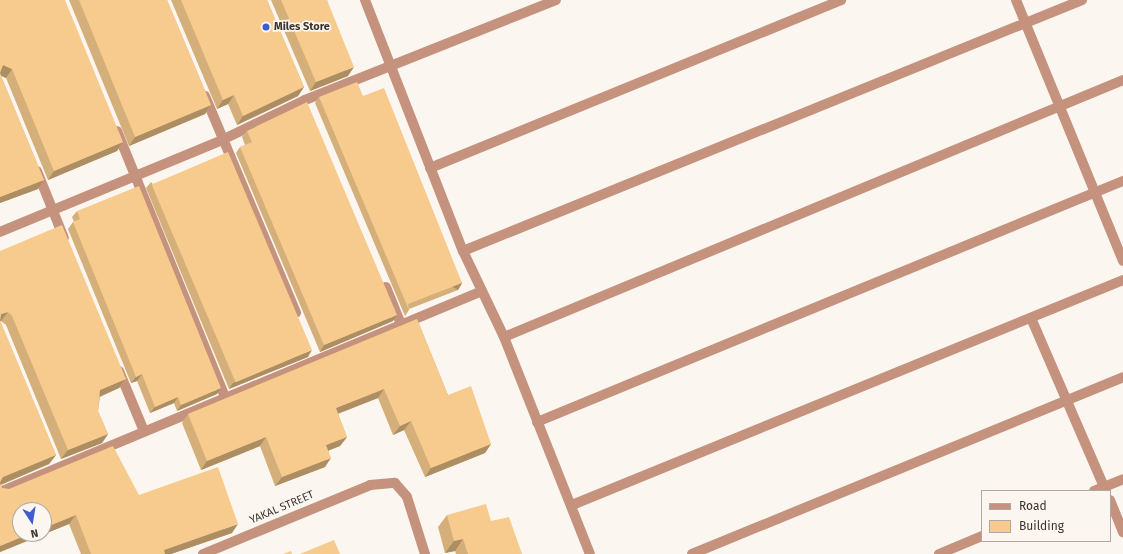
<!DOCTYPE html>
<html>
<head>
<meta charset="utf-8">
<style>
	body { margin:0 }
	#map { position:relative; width:1123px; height:554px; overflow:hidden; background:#fcf6f1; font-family:"Fira Sans",sans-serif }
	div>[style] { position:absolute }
	.minor>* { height:10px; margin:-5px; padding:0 5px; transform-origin:5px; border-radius:5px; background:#c5927e }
	.wall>* { inset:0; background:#d4af79 }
	.shaded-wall>* { inset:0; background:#ad8e63; transform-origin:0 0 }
	.building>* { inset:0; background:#f7cb8d; transform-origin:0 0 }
	.dots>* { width:11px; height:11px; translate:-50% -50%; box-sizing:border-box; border:2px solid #fcf6f1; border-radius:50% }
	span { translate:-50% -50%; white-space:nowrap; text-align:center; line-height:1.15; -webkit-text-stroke:3.5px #fcf6f1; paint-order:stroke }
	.poi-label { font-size:11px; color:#3e332a; font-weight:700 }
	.left { translate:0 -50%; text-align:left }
	.street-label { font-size:11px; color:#3e332a }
	.legend { position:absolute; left:981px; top:490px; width:130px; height:52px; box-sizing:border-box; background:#fcf6f1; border:1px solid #b0a8a1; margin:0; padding:5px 7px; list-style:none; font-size:12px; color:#3e332a }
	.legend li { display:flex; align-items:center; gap:8px; height:20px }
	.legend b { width:20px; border:1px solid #b0a8a1 }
	.north { position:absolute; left:12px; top:502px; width:40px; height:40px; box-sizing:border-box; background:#fcf6f1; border:1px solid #b0a8a1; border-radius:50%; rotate:168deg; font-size:11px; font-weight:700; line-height:16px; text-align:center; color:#3e332a }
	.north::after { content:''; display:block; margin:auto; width:14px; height:18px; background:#405bce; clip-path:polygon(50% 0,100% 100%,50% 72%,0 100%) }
</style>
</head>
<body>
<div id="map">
	<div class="minor">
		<div style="left:365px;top:0;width:269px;rotate:68.7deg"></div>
		<div style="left:463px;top:251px;width:95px;rotate:64.5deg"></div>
		<div style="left:504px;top:337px;width:233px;rotate:68.4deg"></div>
		<div style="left:1016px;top:0;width:282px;rotate:67.7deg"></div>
		<div style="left:205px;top:96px;width:235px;rotate:67.2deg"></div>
		<div style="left:117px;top:131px;width:287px;rotate:67.9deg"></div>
		<div style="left:430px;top:168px;width:444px;rotate:-22.2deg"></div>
		<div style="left:37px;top:171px;width:72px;rotate:68.1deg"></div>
		<div style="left:0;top:232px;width:243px;rotate:-22.5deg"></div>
		<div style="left:224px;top:139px;width:90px;rotate:-25.7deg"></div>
		<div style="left:305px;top:100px;width:270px;rotate:-21.7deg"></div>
		<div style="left:463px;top:251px;width:668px;rotate:-22.07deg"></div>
		<div style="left:386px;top:287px;width:40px;rotate:68deg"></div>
		<div style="left:1031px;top:318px;width:189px;rotate:66.6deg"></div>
		<div style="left:504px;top:337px;width:670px;rotate:-22.55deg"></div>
		<div style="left:119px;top:371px;width:65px;rotate:67.4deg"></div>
		<div style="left:537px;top:422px;width:634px;rotate:-22.36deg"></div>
		<div style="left:1094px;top:491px;width:31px;rotate:-22deg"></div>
		<div style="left:0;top:492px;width:522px;rotate:-22.64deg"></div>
		<div style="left:1110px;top:500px;width:35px;rotate:68deg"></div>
		<div style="left:572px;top:505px;width:595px;rotate:-22.21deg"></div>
		<div style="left:203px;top:554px;width:181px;rotate:-22.4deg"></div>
		<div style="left:370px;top:485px;width:25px;rotate:-5deg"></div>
		<div style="left:395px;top:483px;width:18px;rotate:49deg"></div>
		<div style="left:407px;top:497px;width:60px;rotate:72.5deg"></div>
		<div style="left:692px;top:554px;width:466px;rotate:-22.3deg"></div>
		<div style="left:939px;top:554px;width:47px;rotate:-22.7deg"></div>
	</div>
	<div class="wall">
		<div style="clip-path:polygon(0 0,123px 142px,117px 151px,48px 180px,6px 78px,1px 76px,44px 180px,38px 189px,0 203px)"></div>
		<div style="clip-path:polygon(69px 0,167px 0,211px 105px,205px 114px,129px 146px)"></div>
		<div style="clip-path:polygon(171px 0,267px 0,304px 87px,298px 96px,237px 125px,228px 104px,217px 109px)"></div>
		<div style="clip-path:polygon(271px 0,327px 0,348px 76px,310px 91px)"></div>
		<div style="clip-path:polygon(363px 96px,462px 283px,458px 290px,409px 309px,409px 310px,405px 316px,315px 103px,319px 97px)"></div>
		<div style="clip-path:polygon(247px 131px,393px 321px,320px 352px,236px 153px,240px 147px,245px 145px,242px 137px)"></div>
		<div style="clip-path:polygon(151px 182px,308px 357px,229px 389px,146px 188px)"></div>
		<div style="clip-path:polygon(77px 211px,217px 394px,177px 411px,174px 403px,150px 413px,137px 381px,131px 383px,68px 229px,73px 222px,74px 222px,72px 217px)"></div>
		<div style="clip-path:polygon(0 251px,126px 379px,119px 388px,100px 397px,98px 411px,108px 434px,102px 443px,61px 459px,6px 325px,1px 321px,0 321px,56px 455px,49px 464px,1px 485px,2px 488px,9px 489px,139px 495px,232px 533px,171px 554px,81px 554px,69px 524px,0 552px)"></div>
		<div style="clip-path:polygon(417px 319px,448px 395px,491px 444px,485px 453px,425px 477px,404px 430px,393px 435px,378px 398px,338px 414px,347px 437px,340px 446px,329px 450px,325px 467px,275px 486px,260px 446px,201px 470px,182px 423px,188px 414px)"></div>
		<div style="clip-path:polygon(447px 515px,491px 521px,522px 554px,456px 554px,455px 551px,445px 553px,438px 527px)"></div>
	</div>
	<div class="shaded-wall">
		<div style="clip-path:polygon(3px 65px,12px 69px,6px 78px,0 75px,0 70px)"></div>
		<div style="clip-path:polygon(354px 67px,348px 76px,310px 91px,316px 82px)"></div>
		<div style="clip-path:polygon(304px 87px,298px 96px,237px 125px,243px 116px)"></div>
		<div style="clip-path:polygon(234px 95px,228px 104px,217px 109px,223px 100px)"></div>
		<div style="clip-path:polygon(211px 105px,205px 114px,129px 146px,135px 137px)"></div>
		<div style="clip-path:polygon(123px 142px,117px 151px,48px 180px,54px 171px)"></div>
		<div style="clip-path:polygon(44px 180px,38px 189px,0 203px,0 197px)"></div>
		<div style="left:462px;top:283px;width:8px;height:58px;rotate:120deg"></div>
		<div style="clip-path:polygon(8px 312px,1px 321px,0 321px,1px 314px)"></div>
		<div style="clip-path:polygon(397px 315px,393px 321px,320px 352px,324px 345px)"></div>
		<div style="clip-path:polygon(312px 350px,308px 357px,229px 389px,233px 383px)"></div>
		<div style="clip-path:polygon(142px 374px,137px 381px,131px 383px,136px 377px)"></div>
		<div style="clip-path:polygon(126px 379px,119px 388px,94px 399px,100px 390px)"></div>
		<div style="clip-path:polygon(221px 388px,217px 394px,177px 411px,181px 405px)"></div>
		<div style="clip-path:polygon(384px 389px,378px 398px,329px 417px,336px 408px)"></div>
		<div style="clip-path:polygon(178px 397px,174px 403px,150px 413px,155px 407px)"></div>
		<div style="clip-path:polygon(411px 421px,404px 430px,393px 435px,400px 426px)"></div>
		<div style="clip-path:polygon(108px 434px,102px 443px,61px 459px,68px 450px)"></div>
		<div style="clip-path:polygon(266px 437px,260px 446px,201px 470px,207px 461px)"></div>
		<div style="clip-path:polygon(347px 437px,340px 446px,320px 454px,326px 445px)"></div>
		<div style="clip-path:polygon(491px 444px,485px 453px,425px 477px,431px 468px)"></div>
		<div style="clip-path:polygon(56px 455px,49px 464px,0 485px,0 482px,3px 477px)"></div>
		<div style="clip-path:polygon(331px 458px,325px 467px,275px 486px,282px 477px)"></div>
		<div style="clip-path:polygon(76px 515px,69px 524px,0 552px,0 546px,29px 534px,44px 534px,44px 528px)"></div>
		<div style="clip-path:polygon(238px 524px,232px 533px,171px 554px,161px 554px,164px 550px)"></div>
		<div style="clip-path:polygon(463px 539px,455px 551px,445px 553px,454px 541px)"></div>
	</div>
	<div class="building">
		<div style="clip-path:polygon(0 0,65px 0,123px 142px,54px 171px,12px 69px,3px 65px,0 73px,44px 180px,0 197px)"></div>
		<div style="clip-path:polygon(79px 0,167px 0,211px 105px,135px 137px)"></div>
		<div style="clip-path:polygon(181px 0,267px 0,304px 87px,243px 116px,234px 95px,223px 100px)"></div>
		<div style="clip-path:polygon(281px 0,327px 0,354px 67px,316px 82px)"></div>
		<div style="clip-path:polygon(357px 82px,363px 96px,384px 88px,462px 283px,408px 304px,409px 310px,319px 97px)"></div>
		<div style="clip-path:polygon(307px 102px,397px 315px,324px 345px,240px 147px,252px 142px,247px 131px)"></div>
		<div style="left:228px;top:152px;width:215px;height:83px;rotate:67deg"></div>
		<div style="clip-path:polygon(139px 186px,221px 388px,181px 405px,178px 397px,155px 407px,142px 374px,136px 377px,73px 222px,80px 219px,77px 211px)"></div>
		<div style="clip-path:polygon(62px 225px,126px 379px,100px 390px,98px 411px,108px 434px,68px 450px,12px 316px,8px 312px,1px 314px,0 320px,56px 455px,3px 477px,0 482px,0 251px)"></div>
		<div style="clip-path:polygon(417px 319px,448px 395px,471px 386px,491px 444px,431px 468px,411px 421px,400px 426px,384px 389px,336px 408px,347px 437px,326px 445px,331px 458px,282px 477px,266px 437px,207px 461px,188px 414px)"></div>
		<div style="clip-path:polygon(113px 446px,139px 495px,218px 467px,238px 524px,164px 550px,165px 554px,91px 554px,76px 515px,44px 528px,44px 510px,20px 510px,20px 534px,29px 534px,0 546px,0 483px,2px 488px,9px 489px)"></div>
		<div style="clip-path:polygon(486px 504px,491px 521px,509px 517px,522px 554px,468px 554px,463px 539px,454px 541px,447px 515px)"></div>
		<div style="clip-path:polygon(334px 540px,340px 554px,300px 554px)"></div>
		<div style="clip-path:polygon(291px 551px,292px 554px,283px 554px)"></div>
	</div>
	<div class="dots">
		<div style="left:266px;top:27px;background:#405bce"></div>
	</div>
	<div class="poi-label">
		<span class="left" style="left:274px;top:27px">Miles Store</span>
	</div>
	<div class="street-label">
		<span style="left:282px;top:508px;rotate:-23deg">YAKAL STREET</span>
	</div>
	<ul class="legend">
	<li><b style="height:5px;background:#c5927e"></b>Road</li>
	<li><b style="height:11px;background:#f7cb8d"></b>Building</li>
	</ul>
	<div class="north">N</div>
</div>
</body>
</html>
